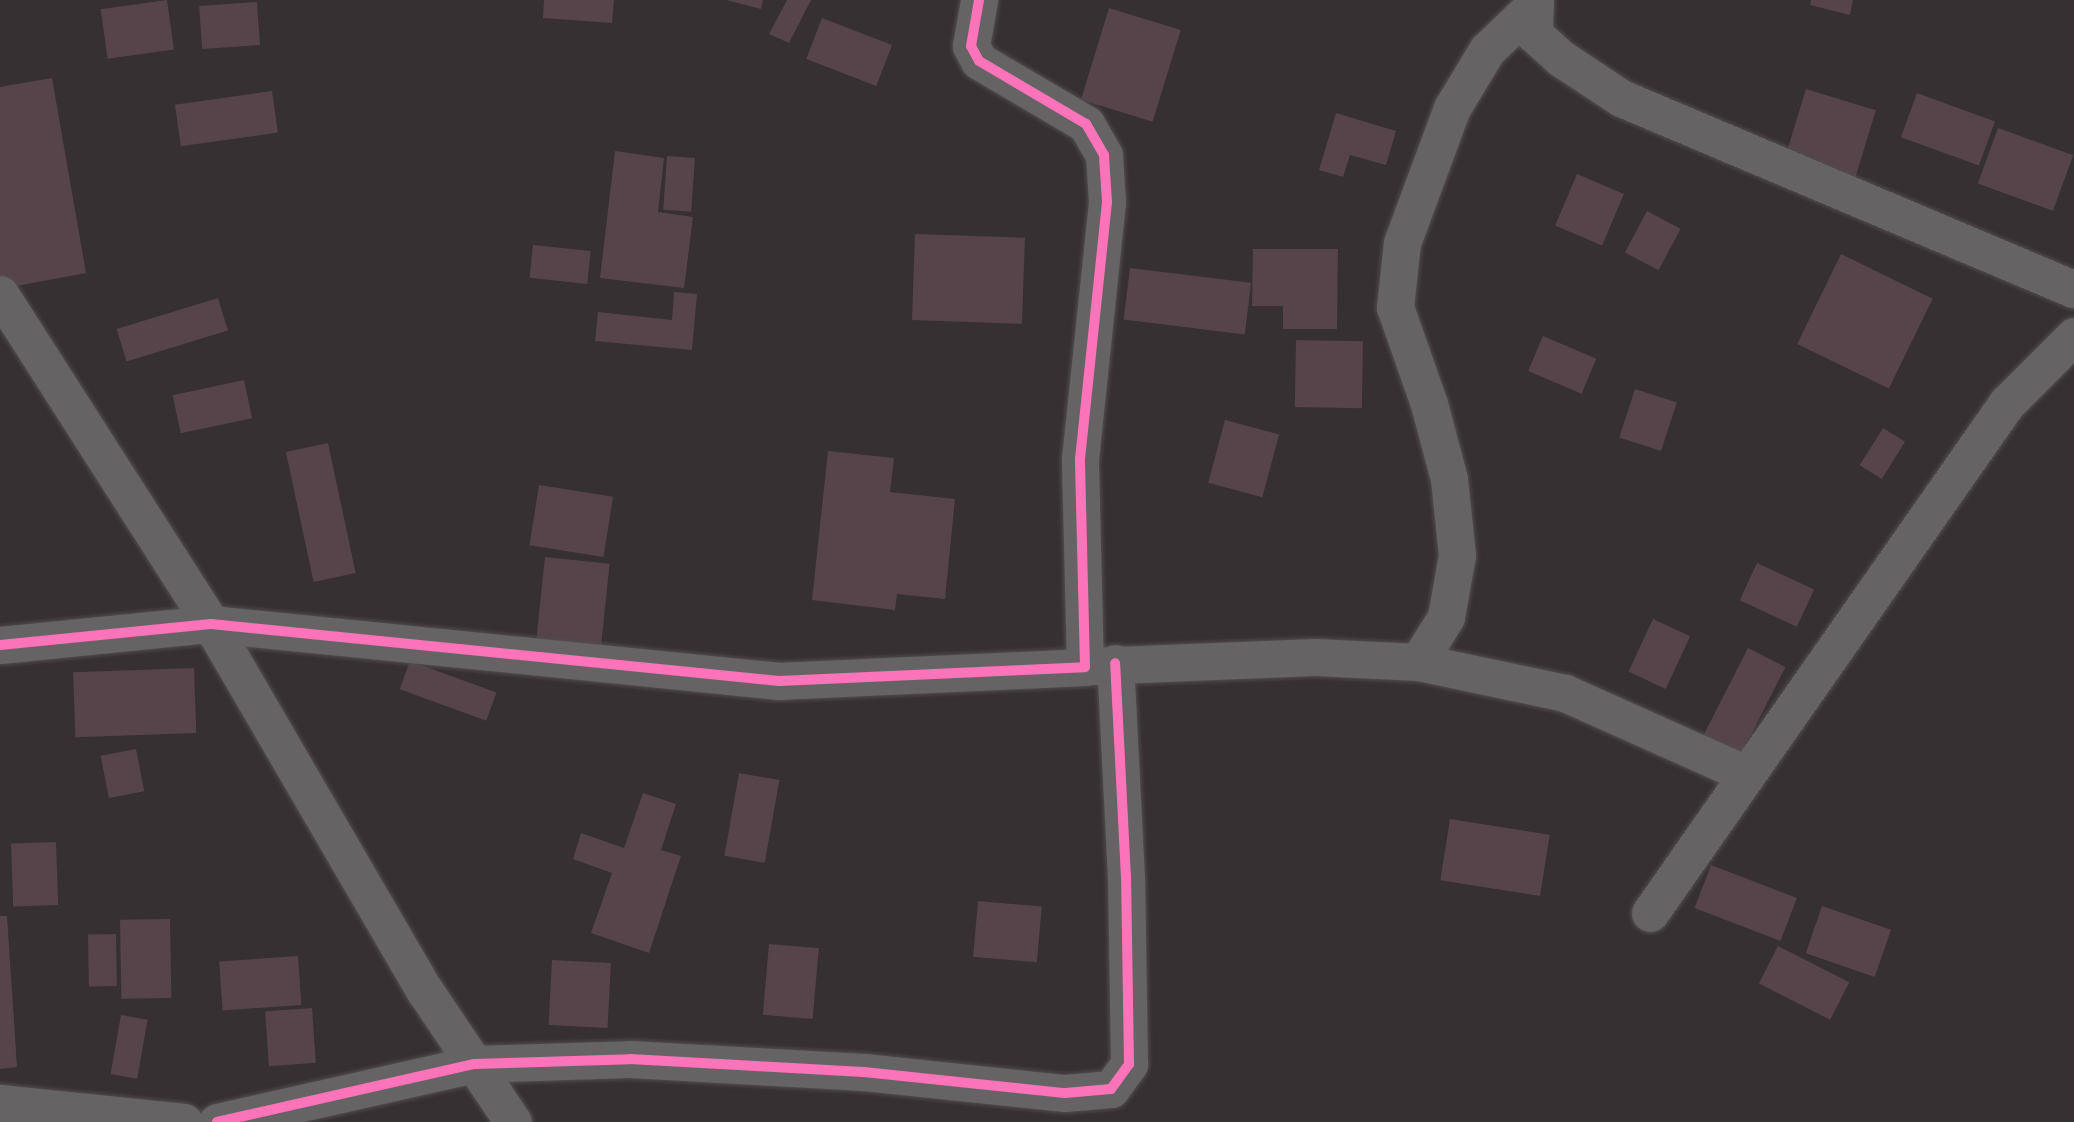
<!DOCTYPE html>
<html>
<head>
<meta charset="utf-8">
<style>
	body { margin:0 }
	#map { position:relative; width:2074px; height:1122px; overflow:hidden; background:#363032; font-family:"Sofia Sans Condensed",sans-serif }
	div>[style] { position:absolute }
	.building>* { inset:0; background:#56444a; transform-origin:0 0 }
	.roads { filter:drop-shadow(0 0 2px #524d4f) drop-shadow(0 0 2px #524d4f) }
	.street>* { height:37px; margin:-18.5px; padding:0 18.5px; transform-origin:18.5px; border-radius:18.5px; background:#666364 }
	.cycleway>* { height:10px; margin:-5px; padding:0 5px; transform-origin:5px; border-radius:5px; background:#fb73b8 }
	span { translate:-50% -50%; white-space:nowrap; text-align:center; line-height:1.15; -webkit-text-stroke:7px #1c1819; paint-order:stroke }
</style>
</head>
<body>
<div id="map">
	<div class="building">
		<div style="left:167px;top:0;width:50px;height:67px;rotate:82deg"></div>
		<div style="clip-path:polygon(544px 0,614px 0,612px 23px,543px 18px)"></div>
		<div style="clip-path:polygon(726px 0,763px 0,761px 9px)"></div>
		<div style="clip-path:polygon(787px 0,811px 0,789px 43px,769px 34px)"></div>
		<div style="clip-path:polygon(1811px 0,1853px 0,1850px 15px,1810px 5px)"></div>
		<div style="left:257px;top:2px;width:43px;height:58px;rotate:86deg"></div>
		<div style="left:1109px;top:8px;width:75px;height:96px;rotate:17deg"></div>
		<div style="left:822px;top:18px;width:75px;height:44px;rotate:21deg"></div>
		<div style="clip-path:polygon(52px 78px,86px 273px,0 289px,0 87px)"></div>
		<div style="left:1806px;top:89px;width:73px;height:73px;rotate:17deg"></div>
		<div style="left:272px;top:91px;width:42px;height:98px;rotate:82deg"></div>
		<div style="left:1917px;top:93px;width:83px;height:47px;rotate:20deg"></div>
		<div style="clip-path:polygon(1336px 113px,1396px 131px,1386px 165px,1350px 155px,1343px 177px,1319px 170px)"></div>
		<div style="left:1998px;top:128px;width:80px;height:59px;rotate:20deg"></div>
		<div style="clip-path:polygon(615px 151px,664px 158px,658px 212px,693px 217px,684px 288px,600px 278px)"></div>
		<div style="left:667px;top:156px;width:28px;height:54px;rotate:4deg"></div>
		<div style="left:1577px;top:174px;width:51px;height:56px;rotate:23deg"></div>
		<div style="left:1647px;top:211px;width:38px;height:47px;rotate:28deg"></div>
		<div style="left:915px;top:234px;width:110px;height:86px;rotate:2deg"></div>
		<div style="left:533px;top:245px;width:58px;height:33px;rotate:6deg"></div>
		<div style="clip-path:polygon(1253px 249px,1338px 249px,1337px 329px,1283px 329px,1283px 306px,1252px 306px)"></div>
		<div style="left:1841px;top:254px;width:102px;height:100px;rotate:26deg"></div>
		<div style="left:1130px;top:268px;width:122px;height:52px;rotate:7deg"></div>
		<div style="clip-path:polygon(674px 292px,697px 294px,692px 350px,595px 341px,598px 312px,672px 320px)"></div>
		<div style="left:218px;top:298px;width:34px;height:106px;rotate:73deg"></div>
		<div style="left:1543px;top:336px;width:58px;height:38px;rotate:23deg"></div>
		<div style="left:1296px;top:340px;width:67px;height:67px;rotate:1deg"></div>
		<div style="left:244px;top:380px;width:39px;height:73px;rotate:78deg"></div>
		<div style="left:1635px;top:389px;width:44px;height:51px;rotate:18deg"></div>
		<div style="left:1225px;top:420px;width:56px;height:65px;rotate:15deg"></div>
		<div style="left:1883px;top:428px;width:26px;height:44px;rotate:32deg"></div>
		<div style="left:328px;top:443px;width:133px;height:43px;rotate:78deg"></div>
		<div style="clip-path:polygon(828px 451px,894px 458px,890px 492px,955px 499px,945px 599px,897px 594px,895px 610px,812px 600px)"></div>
		<div style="left:539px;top:485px;width:75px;height:61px;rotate:9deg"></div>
		<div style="left:545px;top:557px;width:65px;height:86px;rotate:6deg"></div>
		<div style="left:1757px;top:563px;width:63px;height:41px;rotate:25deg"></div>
		<div style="left:1653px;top:619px;width:41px;height:58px;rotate:25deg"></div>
		<div style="left:1748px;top:648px;width:42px;height:107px;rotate:27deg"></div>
		<div style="left:410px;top:661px;width:92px;height:30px;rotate:20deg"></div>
		<div style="left:194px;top:668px;width:65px;height:121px;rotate:88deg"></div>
		<div style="left:136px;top:749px;width:43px;height:36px;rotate:79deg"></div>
		<div style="left:739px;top:773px;width:41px;height:84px;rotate:10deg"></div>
		<div style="clip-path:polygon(643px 793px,676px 804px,661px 850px,681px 856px,649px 953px,591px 933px,612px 873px,573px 859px,581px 833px,624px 848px)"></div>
		<div style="left:1450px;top:819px;width:101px;height:62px;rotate:9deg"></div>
		<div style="left:56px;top:842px;width:63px;height:45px;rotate:88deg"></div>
		<div style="left:1711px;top:865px;width:92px;height:46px;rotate:21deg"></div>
		<div style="left:978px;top:901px;width:64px;height:56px;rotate:5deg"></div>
		<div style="left:1822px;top:906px;width:73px;height:50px;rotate:19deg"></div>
		<div style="clip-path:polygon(0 916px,7px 916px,17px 1067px,0 1069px)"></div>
		<div style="left:170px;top:919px;width:79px;height:50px;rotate:89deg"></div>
		<div style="left:116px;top:934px;width:52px;height:28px;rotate:89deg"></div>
		<div style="left:769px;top:944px;width:50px;height:71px;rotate:5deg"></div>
		<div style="left:1778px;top:946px;width:80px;height:42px;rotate:27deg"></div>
		<div style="left:298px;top:956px;width:49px;height:79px;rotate:86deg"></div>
		<div style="left:552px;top:960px;width:59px;height:65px;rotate:3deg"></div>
		<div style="left:312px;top:1008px;width:55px;height:47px;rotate:86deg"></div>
		<div style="left:121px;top:1015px;width:27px;height:60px;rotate:10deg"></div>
	</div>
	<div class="roads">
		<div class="street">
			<div style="left:1535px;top:0;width:34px;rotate:92deg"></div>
			<div style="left:1534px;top:34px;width:38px;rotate:42deg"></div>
			<div style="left:1562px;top:59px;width:71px;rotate:33.5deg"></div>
			<div style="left:1621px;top:98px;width:492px;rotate:22.9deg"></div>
			<div style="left:0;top:294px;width:392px;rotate:57.4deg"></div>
			<div style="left:211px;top:624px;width:425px;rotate:59.8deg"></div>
			<div style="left:425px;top:991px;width:158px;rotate:56.1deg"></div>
			<div style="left:0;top:645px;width:212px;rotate:-5.7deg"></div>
			<div style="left:211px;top:624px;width:571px;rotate:5.73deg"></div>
			<div style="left:779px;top:681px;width:306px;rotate:-2.6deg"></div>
			<div style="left:1085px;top:667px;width:208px;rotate:-91.4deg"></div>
			<div style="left:1080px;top:459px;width:258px;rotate:-84deg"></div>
			<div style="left:1107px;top:202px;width:47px;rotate:-93.7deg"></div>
			<div style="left:1104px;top:155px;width:36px;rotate:-120deg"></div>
			<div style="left:1086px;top:124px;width:124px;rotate:-149.5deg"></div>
			<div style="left:979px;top:61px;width:17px;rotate:-118deg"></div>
			<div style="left:971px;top:46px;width:47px;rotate:-80.1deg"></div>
			<div style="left:1418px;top:662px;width:53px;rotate:-58.1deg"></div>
			<div style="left:1446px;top:617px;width:63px;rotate:-79.9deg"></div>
			<div style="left:1457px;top:555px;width:76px;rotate:-96deg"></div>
			<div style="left:1449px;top:479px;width:78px;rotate:-104.9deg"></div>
			<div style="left:1429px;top:404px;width:103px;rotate:-109.3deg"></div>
			<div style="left:1395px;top:307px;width:64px;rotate:-83.8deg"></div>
			<div style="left:1402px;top:243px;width:144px;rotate:-69.7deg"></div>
			<div style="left:1452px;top:108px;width:68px;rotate:-58.9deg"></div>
			<div style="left:1487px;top:50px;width:66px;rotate:-43.8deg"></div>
			<div style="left:1091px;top:666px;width:224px;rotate:-2.3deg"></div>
			<div style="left:1315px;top:657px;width:103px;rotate:2.8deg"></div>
			<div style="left:1418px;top:662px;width:150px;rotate:11.9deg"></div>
			<div style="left:1565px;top:693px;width:196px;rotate:24.1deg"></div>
			<div style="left:1650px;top:913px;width:623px;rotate:-55.01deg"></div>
			<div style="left:2007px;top:403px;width:95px;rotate:-45deg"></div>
			<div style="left:0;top:1103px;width:185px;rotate:5.9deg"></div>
			<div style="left:217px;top:1122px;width:264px;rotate:-12.7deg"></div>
			<div style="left:475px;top:1064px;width:155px;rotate:-1.8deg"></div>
			<div style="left:630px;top:1059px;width:234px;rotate:3.2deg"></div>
			<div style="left:864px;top:1072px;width:202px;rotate:6deg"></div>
			<div style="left:1065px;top:1093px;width:46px;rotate:-5deg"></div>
			<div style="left:1111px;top:1089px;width:31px;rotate:-54deg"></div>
			<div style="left:1129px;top:1064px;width:186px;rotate:-90.9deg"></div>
			<div style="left:1126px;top:878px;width:215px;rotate:-92.9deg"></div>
		</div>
	</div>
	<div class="cycleway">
		<div style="left:0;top:645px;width:212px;rotate:-5.7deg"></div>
		<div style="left:211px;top:624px;width:571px;rotate:5.73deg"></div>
		<div style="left:779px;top:681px;width:306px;rotate:-2.6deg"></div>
		<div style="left:1085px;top:667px;width:208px;rotate:-91.4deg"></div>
		<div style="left:1080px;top:459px;width:258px;rotate:-84deg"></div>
		<div style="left:1107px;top:202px;width:47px;rotate:-93.7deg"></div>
		<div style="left:1104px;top:155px;width:36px;rotate:-120deg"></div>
		<div style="left:1086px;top:124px;width:124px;rotate:-149.5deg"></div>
		<div style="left:979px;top:61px;width:17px;rotate:-118deg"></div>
		<div style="left:971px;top:46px;width:47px;rotate:-80.1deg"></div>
		<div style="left:217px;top:1122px;width:264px;rotate:-12.7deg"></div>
		<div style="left:475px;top:1064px;width:155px;rotate:-1.8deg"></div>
		<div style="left:630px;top:1059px;width:234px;rotate:3.2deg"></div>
		<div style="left:864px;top:1072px;width:202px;rotate:6deg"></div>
		<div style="left:1065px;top:1093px;width:46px;rotate:-5deg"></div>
		<div style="left:1111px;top:1089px;width:31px;rotate:-54deg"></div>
		<div style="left:1129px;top:1064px;width:186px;rotate:-90.9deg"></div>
		<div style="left:1126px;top:878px;width:215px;rotate:-92.9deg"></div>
	</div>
</div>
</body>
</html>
